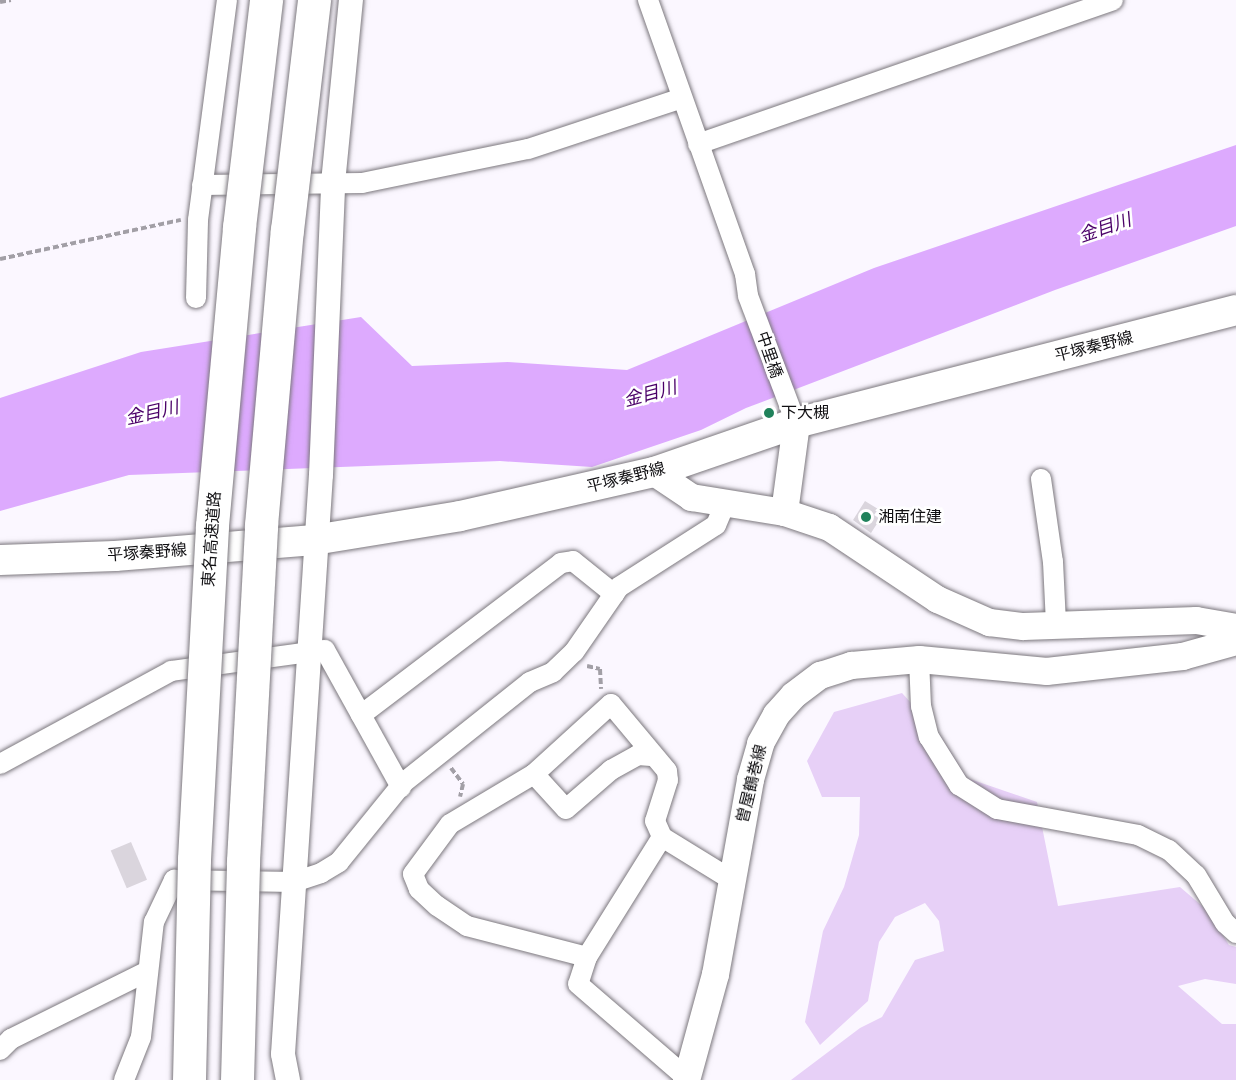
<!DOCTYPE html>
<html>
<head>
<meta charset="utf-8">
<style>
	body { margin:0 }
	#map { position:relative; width:1236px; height:1080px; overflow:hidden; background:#fbf7ff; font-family:Rubik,"Noto Sans JP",sans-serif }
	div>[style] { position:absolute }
	.green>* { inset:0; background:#e7d0f7 }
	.water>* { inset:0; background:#ddaafe }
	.building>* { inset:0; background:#dad5dd; transform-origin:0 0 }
	.path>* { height:4px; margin-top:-2px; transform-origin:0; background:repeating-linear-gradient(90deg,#a29fa6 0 6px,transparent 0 9px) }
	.roads { filter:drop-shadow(0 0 2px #7c787e) drop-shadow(0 0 2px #7c787e) }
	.minor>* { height:20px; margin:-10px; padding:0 10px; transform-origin:10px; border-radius:10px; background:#fff }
	.tertiary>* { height:24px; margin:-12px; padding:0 12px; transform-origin:12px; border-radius:12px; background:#fff }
	.secondary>* { height:27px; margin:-13.5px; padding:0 13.5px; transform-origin:13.5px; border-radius:13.5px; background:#fff }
	.primary>* { height:30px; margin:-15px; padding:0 15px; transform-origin:15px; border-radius:15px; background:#fff }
	.bridges { filter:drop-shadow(0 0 2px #7c787e) drop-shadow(0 0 2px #7c787e) }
	.motorway-bridge>* { height:33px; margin:-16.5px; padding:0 16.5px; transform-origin:16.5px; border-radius:16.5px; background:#fff }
	.dots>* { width:16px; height:16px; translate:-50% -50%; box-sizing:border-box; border:3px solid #fff; border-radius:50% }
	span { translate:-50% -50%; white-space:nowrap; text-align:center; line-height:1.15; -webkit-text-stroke:5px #fff; paint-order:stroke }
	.street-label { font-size:16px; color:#111013 }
	.poi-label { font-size:16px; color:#111013 }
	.left { translate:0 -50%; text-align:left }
	.water-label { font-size:18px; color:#4a0068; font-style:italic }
</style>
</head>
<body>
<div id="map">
	<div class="green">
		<div style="clip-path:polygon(902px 693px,940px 735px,967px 778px,1037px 802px,1058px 906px,1180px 887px,1208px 911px,1229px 945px,1236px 947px,1236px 984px,1205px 979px,1178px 986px,1222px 1024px,1236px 1024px,1236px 1080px,791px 1080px,860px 1028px,882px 1017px,915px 960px,944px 951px,939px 921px,925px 903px,895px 917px,879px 942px,868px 1001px,820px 1045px,805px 1022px,823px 931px,844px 887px,859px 835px,860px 797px,822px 797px,807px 761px,834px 712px)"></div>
	</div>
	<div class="water">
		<div style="clip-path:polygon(1236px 145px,1236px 226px,1055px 290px,746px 408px,701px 430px,592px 467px,500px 461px,129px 475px,0 511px,0 398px,141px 352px,361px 317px,412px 366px,508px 362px,627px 370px,874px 268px)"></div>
	</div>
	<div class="building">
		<div style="clip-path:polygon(865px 501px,878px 509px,874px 515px,880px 519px,871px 533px,853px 520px)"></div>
		<div style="left:131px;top:842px;width:41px;height:22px;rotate:67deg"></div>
	</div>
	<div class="path">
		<div style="left:0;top:2px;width:11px;rotate:-10deg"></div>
		<div style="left:0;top:259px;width:185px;rotate:-12.2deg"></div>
		<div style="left:587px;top:666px;width:13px;rotate:13deg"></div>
		<div style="left:600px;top:669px;width:20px;rotate:87deg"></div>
		<div style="left:451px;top:768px;width:20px;rotate:53deg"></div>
		<div style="left:463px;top:784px;width:13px;rotate:103deg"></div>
	</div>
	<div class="roads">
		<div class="minor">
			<div style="left:648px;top:0;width:291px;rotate:70.5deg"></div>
			<div style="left:745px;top:274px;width:22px;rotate:82deg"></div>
			<div style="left:748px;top:296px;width:136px;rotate:69.3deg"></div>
			<div style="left:698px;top:144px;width:439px;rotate:-19.1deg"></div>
			<div style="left:202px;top:185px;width:160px;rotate:-0.7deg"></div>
			<div style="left:362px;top:183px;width:169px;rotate:-11.6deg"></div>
			<div style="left:528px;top:149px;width:162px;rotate:-18.3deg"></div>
			<div style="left:196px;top:298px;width:78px;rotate:-88.5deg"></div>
			<div style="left:198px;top:220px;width:222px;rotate:-82.5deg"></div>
			<div style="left:1041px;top:479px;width:84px;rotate:81.8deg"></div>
			<div style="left:1053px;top:562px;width:62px;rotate:87.2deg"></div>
			<div style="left:919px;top:659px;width:47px;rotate:87.6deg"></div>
			<div style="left:921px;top:706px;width:32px;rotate:76deg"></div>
			<div style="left:929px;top:737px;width:57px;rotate:58deg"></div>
			<div style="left:959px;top:785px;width:45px;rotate:32.3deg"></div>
			<div style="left:997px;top:809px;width:143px;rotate:10.4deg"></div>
			<div style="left:1138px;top:835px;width:34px;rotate:26deg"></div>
			<div style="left:1169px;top:850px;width:37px;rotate:43deg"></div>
			<div style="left:1196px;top:875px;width:56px;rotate:58.9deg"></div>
			<div style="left:1225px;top:923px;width:15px;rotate:42deg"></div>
			<div style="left:361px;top:715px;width:251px;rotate:-37.2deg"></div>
			<div style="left:561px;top:563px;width:12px;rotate:-9deg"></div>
			<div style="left:573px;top:561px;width:53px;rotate:38.8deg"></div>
			<div style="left:0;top:764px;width:195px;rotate:-28.5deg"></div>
			<div style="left:171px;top:671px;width:155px;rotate:-7.8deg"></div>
			<div style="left:325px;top:650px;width:157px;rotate:61deg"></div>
			<div style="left:534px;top:774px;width:47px;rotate:47.6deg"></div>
			<div style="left:566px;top:809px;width:60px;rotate:-40.9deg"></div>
			<div style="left:611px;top:770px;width:31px;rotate:-29deg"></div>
			<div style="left:638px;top:755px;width:13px;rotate:4deg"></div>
			<div style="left:662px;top:837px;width:142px;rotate:122deg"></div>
			<div style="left:587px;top:957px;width:28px;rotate:108deg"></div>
			<div style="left:578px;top:984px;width:144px;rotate:40.8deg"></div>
			<div style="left:587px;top:957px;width:124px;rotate:-165.5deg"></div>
			<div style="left:467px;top:926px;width:36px;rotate:-146deg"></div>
			<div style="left:437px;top:906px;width:25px;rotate:-137deg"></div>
			<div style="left:419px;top:889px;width:16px;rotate:-112deg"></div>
			<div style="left:413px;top:874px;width:62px;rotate:-53.5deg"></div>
			<div style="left:450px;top:824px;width:98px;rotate:-30.8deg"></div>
			<div style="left:534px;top:774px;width:104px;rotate:-42.3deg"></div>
			<div style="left:611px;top:704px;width:87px;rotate:50.1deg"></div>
			<div style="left:667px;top:771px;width:9px;rotate:84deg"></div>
			<div style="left:668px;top:780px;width:43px;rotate:107.6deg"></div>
			<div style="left:655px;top:821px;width:17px;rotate:66deg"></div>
			<div style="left:662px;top:837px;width:82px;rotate:31.6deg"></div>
			<div style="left:0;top:1050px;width:16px;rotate:-45deg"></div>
			<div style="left:11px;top:1039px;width:153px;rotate:-26.4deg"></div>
			<div style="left:124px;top:1080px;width:46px;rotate:-68.4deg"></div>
			<div style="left:141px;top:1037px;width:116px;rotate:-83.6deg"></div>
			<div style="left:154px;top:922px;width:47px;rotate:-64.5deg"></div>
			<div style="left:174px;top:880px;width:120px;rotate:1deg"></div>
			<div style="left:294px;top:882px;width:28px;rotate:-18deg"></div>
			<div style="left:321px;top:873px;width:21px;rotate:-31deg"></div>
			<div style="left:339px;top:862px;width:102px;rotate:-51deg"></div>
			<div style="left:403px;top:783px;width:162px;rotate:-38.5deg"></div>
			<div style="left:530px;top:682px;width:25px;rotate:-23deg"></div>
			<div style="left:553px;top:672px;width:29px;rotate:-44deg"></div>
			<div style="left:574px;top:652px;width:79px;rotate:-55.3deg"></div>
			<div style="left:619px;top:587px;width:115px;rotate:-32.6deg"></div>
			<div style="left:716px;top:525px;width:25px;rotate:-67deg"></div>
		</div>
		<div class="tertiary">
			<div style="left:288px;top:1080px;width:26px;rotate:-101deg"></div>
			<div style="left:283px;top:1054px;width:580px;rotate:-86.25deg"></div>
			<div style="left:321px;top:475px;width:292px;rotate:-87.6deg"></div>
			<div style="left:333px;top:183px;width:184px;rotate:-84.4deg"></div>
		</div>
		<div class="secondary">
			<div style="left:654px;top:472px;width:45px;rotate:34deg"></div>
			<div style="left:691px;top:497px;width:94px;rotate:9.2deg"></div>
			<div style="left:784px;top:512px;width:47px;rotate:18.4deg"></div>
			<div style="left:829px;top:527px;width:130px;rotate:33.7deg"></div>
			<div style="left:937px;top:599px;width:57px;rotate:23.9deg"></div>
			<div style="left:989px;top:622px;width:34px;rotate:7deg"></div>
			<div style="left:1023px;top:626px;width:173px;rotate:-2deg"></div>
			<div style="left:1196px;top:620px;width:41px;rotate:9.9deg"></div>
			<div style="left:784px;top:512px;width:90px;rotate:-82.3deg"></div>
			<div style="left:686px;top:1080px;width:110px;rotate:-74.7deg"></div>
			<div style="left:715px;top:974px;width:198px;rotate:-79.8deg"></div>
			<div style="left:750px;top:779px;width:37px;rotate:-74deg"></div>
			<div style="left:760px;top:743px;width:33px;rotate:-61deg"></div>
			<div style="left:776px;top:714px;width:25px;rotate:-48deg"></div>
			<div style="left:793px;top:695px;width:34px;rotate:-37deg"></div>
			<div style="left:820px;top:675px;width:33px;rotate:-18deg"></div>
			<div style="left:851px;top:665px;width:68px;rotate:-5deg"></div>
			<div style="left:919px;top:659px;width:128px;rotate:5.4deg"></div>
			<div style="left:1046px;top:671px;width:137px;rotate:-6.3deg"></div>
			<div style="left:1182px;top:656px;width:56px;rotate:-15.5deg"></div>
		</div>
		<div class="primary">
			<div style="left:0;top:560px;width:115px;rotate:-2deg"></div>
			<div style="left:115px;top:556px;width:200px;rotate:-4.6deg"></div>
			<div style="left:314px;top:540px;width:148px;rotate:-9.3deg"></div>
			<div style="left:460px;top:516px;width:199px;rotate:-12.8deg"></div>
			<div style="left:654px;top:472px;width:150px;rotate:-19deg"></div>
			<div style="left:796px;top:423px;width:454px;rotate:-14.4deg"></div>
		</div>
	</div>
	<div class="bridges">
		<div class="motorway-bridge">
			<div style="left:189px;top:1080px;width:221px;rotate:-88.7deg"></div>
			<div style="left:194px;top:859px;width:334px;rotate:-86.9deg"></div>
			<div style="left:212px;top:525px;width:299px;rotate:-84.8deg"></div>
			<div style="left:239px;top:227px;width:229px;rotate:-83.2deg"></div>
			<div style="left:237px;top:1080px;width:219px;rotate:-88.4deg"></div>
			<div style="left:243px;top:861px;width:336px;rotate:-86.9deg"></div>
			<div style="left:261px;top:525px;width:296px;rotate:-85deg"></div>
			<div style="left:287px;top:230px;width:232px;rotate:-83.3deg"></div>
		</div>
	</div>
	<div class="dots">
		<div style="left:769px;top:413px;background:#20825b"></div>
		<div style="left:866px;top:517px;background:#20825b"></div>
	</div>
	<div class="street-label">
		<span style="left:1094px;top:347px;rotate:-14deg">平塚秦野線</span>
		<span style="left:769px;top:355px;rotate:71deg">中里橋</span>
		<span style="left:626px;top:478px;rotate:-14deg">平塚秦野線</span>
		<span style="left:212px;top:539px;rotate:-86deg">東名高速道路</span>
		<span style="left:147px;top:553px;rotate:-4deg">平塚秦野線</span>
		<span style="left:752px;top:784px;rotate:-76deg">曽屋鶴巻線</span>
	</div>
	<div class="poi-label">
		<span class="left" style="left:781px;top:413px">下大槻</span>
		<span class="left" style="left:878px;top:517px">湘南住建</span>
	</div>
	<div class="water-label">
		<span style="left:1105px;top:228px;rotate:-19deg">金目川</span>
		<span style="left:650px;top:394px;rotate:-15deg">金目川</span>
		<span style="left:152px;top:413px;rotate:-13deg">金目川</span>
	</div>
</div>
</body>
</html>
